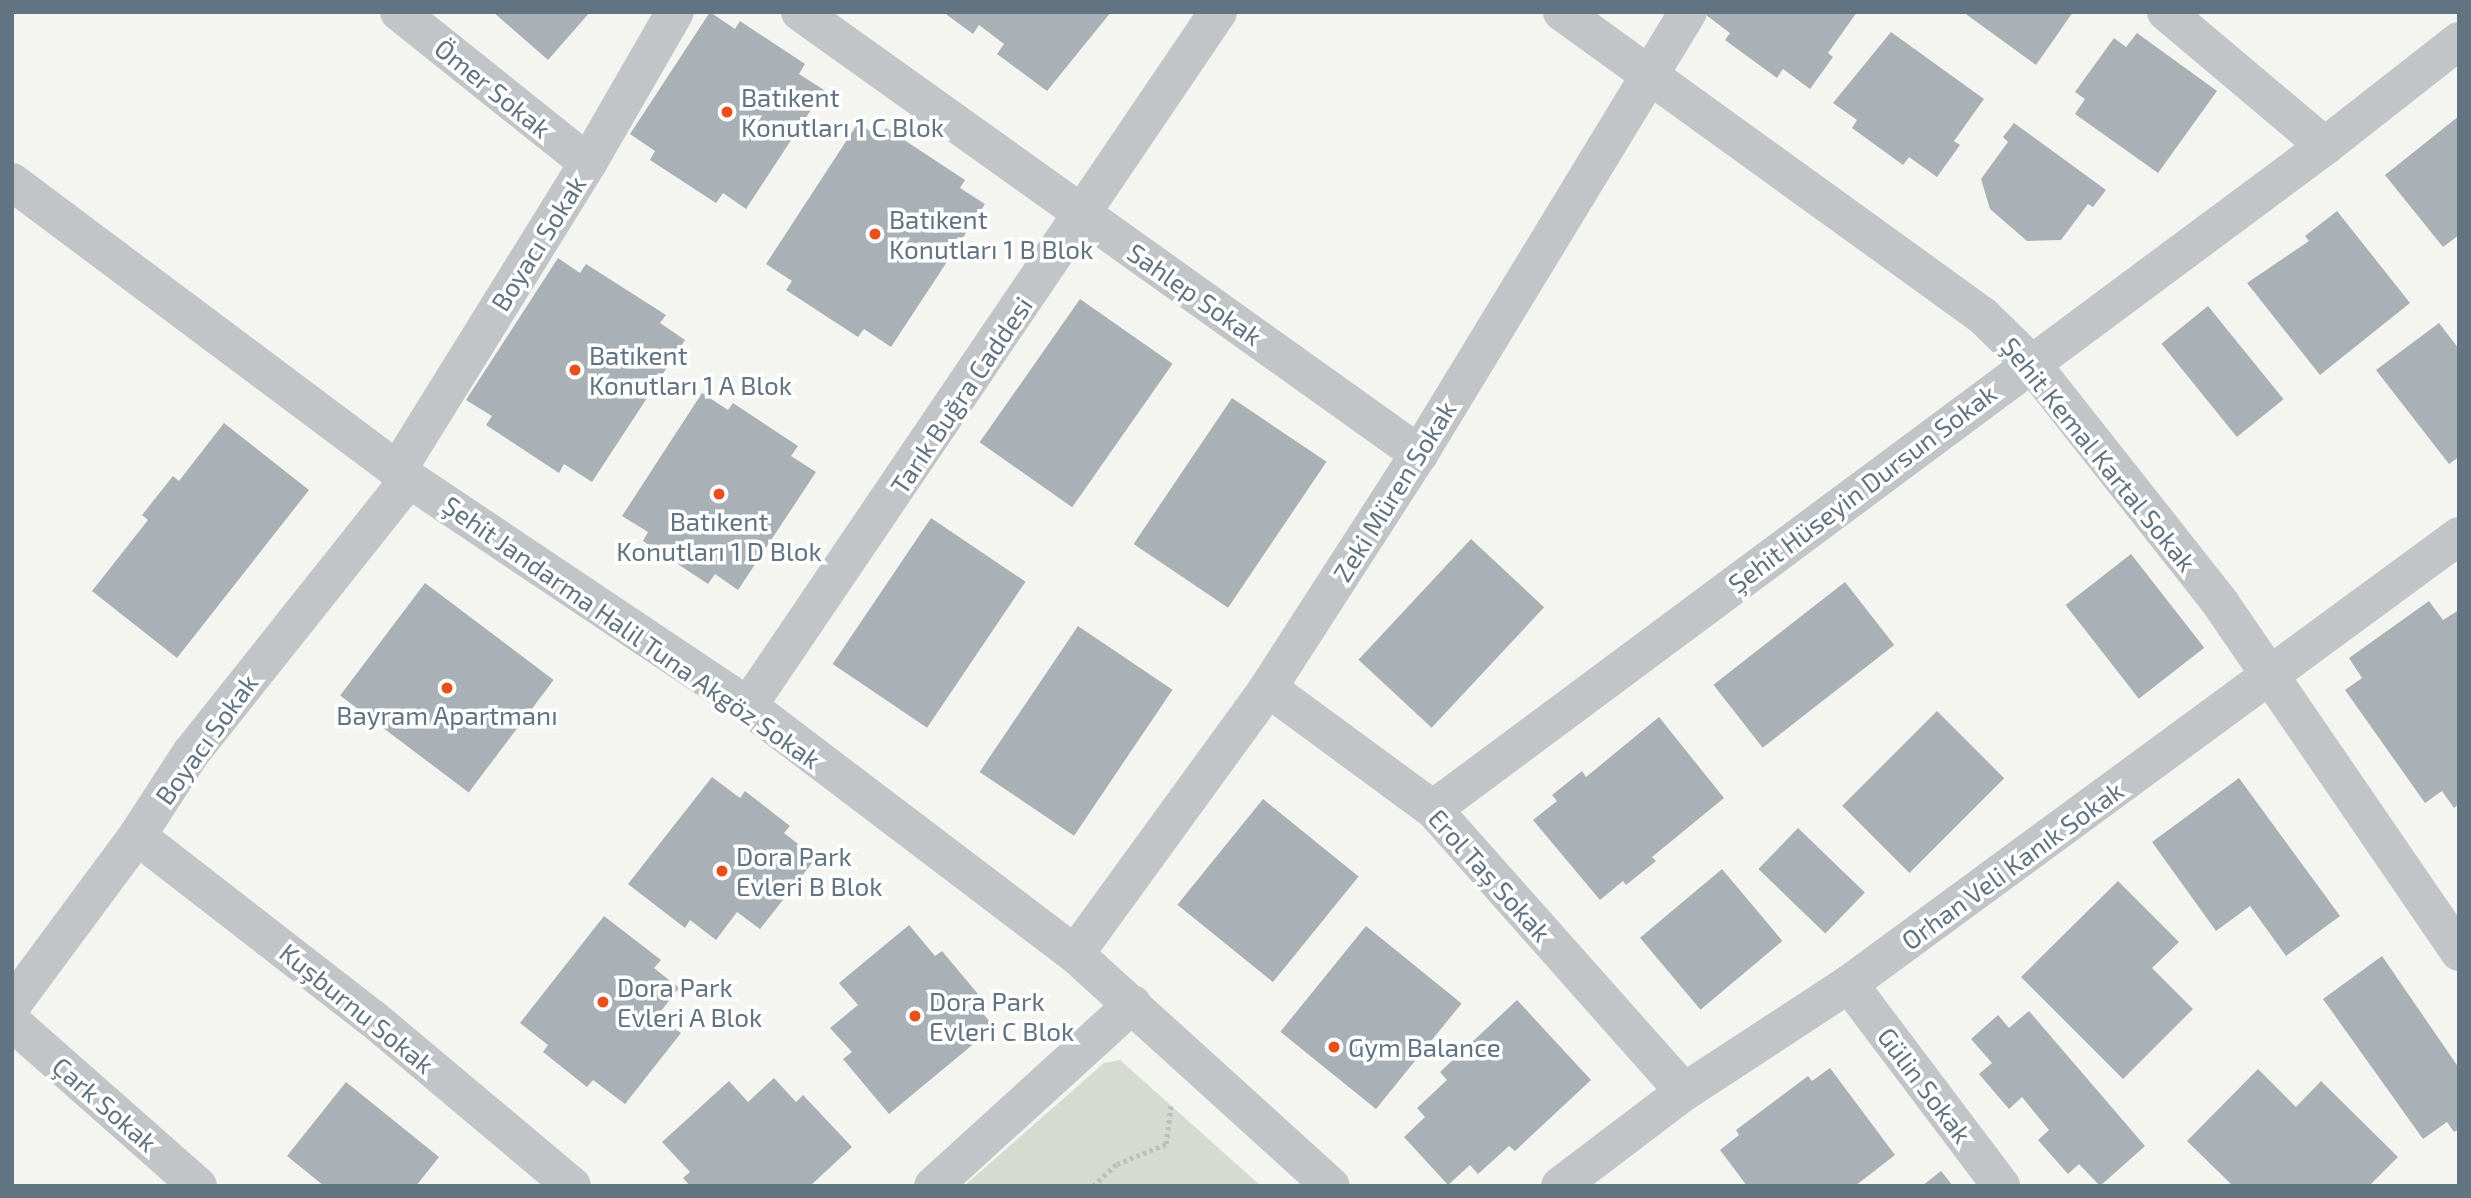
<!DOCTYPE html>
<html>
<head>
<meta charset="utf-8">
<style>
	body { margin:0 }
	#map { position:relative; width:2471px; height:1198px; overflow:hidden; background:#f4f4f0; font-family:"Exo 2",sans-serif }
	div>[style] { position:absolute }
	.green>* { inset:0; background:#d5dbd1 }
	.building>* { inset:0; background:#a9b1b7; transform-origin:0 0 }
	.path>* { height:4.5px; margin-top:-2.25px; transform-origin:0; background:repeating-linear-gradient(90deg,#bbbdbf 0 3.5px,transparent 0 7px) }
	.minor>* { height:38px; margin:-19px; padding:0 19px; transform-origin:19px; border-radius:19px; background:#c1c5c8 }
	.dots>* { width:19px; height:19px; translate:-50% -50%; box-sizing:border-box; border:4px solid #fff; border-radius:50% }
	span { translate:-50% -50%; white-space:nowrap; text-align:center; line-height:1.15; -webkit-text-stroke:7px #fff; paint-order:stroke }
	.street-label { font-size:26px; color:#627382 }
	.poi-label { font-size:26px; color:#627382 }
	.left { translate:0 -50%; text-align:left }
	.frame { position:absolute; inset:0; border:14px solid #627382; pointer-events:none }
</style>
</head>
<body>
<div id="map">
	<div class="green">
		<div style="clip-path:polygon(1120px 1060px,1261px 1186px,964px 1186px,1104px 1063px)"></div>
	</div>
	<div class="building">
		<div style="clip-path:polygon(493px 12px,590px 12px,548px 60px)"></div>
		<div style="clip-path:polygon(710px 12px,735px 29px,740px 21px,805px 64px,799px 74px,824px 90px,746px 209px,723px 193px,716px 203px,650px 160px,655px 151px,630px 134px)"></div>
		<div style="clip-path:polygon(943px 12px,1111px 12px,1047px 91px,997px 54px,1004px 44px,979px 25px,973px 34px)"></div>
		<div style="clip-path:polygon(1708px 12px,1857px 12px,1828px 53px,1833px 57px,1810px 89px,1783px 69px,1777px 78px,1725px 40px,1730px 33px,1706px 15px)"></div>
		<div style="clip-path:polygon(1963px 12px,2073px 12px,2036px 65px)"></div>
		<div style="clip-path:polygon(1891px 32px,1984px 99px,1954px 141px,1960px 145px,1937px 177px,1909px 157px,1903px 165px,1852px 128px,1857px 120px,1833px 103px)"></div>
		<div style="clip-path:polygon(2137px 33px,2217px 91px,2158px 173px,2075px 114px,2085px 99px,2075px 92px,2114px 38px,2126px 47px)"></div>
		<div style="clip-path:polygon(2459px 116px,2459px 235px,2443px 247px,2385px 175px)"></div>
		<div style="clip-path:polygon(858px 123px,880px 138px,886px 128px,965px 180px,960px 188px,985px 204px,891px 347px,864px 329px,858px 337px,786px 290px,792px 281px,766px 264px)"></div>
		<div style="clip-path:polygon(2014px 123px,2106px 190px,2093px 207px,2088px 204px,2061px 240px,2027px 241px,1990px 209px,1981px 179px,2008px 142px,2003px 137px)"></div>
		<div style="clip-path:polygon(2337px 211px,2410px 303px,2320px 375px,2247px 283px,2309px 241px,2305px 236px)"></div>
		<div style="clip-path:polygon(558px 258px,580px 273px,586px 264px,666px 315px,660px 323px,685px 340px,592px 482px,564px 464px,559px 473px,486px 425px,492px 416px,466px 400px)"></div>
		<div style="left:1080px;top:299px;width:113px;height:175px;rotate:35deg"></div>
		<div style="left:2208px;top:306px;width:120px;height:60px;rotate:51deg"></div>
		<div style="clip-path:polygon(2439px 323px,2459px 349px,2459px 457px,2449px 464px,2376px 370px)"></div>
		<div style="clip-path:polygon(702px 393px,728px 410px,733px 403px,798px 446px,791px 456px,816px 472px,738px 590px,715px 574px,708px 584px,643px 541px,648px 532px,622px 516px)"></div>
		<div style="left:1232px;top:398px;width:114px;height:176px;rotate:34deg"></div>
		<div style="clip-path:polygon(224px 423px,309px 490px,177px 658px,92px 591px,148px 520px,142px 515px,173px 476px,179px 481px)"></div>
		<div style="left:931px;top:518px;width:114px;height:176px;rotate:34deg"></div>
		<div style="left:1471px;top:539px;width:100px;height:165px;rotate:43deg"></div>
		<div style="left:2131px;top:554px;width:119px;height:83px;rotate:52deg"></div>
		<div style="left:1845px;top:582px;width:80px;height:167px;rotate:52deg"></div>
		<div style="left:425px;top:583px;width:161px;height:141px;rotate:37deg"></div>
		<div style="clip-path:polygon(2429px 601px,2443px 620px,2459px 610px,2459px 804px,2454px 808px,2442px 791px,2425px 803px,2345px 690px,2362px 678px,2349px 658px)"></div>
		<div style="left:1078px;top:626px;width:114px;height:176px;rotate:34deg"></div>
		<div style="left:1937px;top:711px;width:95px;height:134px;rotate:45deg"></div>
		<div style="clip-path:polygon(1659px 717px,1724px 798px,1652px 857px,1656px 861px,1626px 885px,1623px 881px,1600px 900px,1533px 820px,1557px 801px,1552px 795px,1582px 771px,1586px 777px)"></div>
		<div style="clip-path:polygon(712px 777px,740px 798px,745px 791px,790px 826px,784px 833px,816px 858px,760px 929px,737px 912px,716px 940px,690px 920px,685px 928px,628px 884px)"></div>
		<div style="clip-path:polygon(2239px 778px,2340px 916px,2286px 956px,2250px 906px,2216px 931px,2152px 842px)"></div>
		<div style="left:1263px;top:799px;width:123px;height:136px;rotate:39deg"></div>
		<div style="left:1798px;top:828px;width:93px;height:57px;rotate:44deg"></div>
		<div style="left:1722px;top:869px;width:94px;height:107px;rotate:50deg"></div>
		<div style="clip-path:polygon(2118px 881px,2179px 942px,2152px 968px,2193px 1009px,2123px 1079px,2021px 977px)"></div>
		<div style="clip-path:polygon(604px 916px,661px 960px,654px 968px,679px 988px,658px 1015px,681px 1033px,625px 1104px,593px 1080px,587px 1087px,543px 1052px,548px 1045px,520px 1023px)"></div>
		<div style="clip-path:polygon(909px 925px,935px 956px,942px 951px,978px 994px,972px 1000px,994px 1027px,889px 1114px,843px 1059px,852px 1052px,830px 1028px,858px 1005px,839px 983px)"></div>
		<div style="left:1366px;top:926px;width:123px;height:136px;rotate:39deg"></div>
		<div style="clip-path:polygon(2382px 956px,2459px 1068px,2459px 1129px,2454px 1132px,2447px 1122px,2423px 1139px,2323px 999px)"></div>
		<div style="clip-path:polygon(1517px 1000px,1591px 1080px,1515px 1151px,1509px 1146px,1478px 1174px,1470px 1165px,1448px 1185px,1404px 1137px,1425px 1117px,1417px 1108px,1447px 1080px,1440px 1072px)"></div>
		<div style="clip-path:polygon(2029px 1011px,2145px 1146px,2100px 1186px,2079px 1164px,2068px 1174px,2038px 1140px,2049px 1130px,2022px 1097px,2009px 1109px,1979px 1074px,1992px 1063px,1971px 1039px,1998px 1015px,2009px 1028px)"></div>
		<div style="clip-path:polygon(1830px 1068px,1895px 1155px,1855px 1186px,1747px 1186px,1720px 1150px,1739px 1135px,1736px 1130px,1808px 1076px,1812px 1081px)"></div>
		<div style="clip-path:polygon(2258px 1069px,2296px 1107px,2321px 1081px,2398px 1157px,2369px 1186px,2233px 1186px,2187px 1141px)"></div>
		<div style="clip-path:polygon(774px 1078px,796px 1102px,803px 1095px,852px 1147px,810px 1186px,690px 1186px,683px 1178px,690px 1172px,662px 1142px,729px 1081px,748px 1102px)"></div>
		<div style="clip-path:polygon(346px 1082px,439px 1157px,416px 1186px,324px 1186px,287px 1156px)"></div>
		<div style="clip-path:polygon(1941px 1171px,1953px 1186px,1922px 1186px)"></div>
	</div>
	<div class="path">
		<div style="left:1093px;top:1186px;width:33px;rotate:-43deg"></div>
		<div style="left:1117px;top:1164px;width:53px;rotate:-22.2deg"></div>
		<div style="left:1166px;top:1144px;width:38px;rotate:-83deg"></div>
	</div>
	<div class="minor">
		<div style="left:399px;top:12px;width:242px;rotate:38.6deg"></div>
		<div style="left:800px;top:12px;width:761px;rotate:35.53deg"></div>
		<div style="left:1562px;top:12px;width:519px;rotate:35.83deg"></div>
		<div style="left:1983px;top:316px;width:67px;rotate:44.4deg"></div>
		<div style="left:2031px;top:363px;width:307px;rotate:51.7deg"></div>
		<div style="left:2221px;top:604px;width:422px;rotate:55.6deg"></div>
		<div style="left:2166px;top:12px;width:208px;rotate:40.1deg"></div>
		<div style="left:12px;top:182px;width:496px;rotate:36.8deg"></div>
		<div style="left:409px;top:479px;width:408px;rotate:33.8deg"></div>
		<div style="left:748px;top:706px;width:410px;rotate:37.2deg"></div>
		<div style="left:1075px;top:954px;width:345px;rotate:42.2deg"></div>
		<div style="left:397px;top:471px;width:362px;rotate:-58.2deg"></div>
		<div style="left:588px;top:163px;width:174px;rotate:-60.1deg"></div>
		<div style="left:1268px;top:688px;width:205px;rotate:36.3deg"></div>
		<div style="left:1433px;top:809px;width:378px;rotate:48.4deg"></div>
		<div style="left:748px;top:706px;width:838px;rotate:-55.89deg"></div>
		<div style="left:1433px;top:809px;width:1111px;rotate:-36.62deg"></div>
		<div style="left:2325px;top:146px;width:170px;rotate:-38.1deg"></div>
		<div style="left:137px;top:836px;width:297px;rotate:37.8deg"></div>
		<div style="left:372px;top:1018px;width:261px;rotate:40deg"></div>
		<div style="left:1075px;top:954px;width:329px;rotate:-54deg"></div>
		<div style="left:1268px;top:688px;width:278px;rotate:-57.2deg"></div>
		<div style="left:1419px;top:454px;width:517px;rotate:-58.68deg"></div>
		<div style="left:1849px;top:984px;width:253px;rotate:53deg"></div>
		<div style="left:12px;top:1005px;width:210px;rotate:-53.5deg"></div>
		<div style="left:137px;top:836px;width:99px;rotate:-57deg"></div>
		<div style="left:191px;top:753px;width:350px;rotate:-51.5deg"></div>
		<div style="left:12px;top:1022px;width:248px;rotate:41.4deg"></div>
		<div style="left:933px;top:1186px;width:270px;rotate:-42.3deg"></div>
		<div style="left:1560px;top:1186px;width:156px;rotate:-37.2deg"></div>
		<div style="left:1684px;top:1092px;width:197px;rotate:-33.2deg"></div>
		<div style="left:1849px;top:984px;width:757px;rotate:-36.29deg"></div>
	</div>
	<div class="dots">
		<div style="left:727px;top:112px;background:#e7501d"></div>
		<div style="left:875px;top:234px;background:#e7501d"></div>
		<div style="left:575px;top:370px;background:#e7501d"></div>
		<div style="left:719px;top:494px;background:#e7501d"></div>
		<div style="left:447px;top:688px;background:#e7501d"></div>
		<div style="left:722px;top:871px;background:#e7501d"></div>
		<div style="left:603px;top:1002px;background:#e7501d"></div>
		<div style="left:915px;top:1016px;background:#e7501d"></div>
		<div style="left:1334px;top:1047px;background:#e7501d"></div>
	</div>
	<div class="street-label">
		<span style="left:493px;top:88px;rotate:39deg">Ömer Sokak</span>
		<span style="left:538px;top:243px;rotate:-58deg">Boyacı Sokak</span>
		<span style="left:1195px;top:294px;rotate:35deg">Sahlep Sokak</span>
		<span style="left:961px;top:395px;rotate:-56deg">Tarık Buğra Caddesi</span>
		<span style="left:2099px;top:454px;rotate:51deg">Şehit Kemal Kartal Sokak</span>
		<span style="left:1862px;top:488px;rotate:-37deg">Şehit Hüseyin Dursun Sokak</span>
		<span style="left:1394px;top:491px;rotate:-58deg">Zeki Müren Sokak</span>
		<span style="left:632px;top:632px;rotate:35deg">Şehit Jandarma Halil Tuna Akgöz Sokak</span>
		<span style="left:206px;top:739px;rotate:-54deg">Boyacı Sokak</span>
		<span style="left:2012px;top:865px;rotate:-36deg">Orhan Veli Kanık Sokak</span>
		<span style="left:1490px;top:875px;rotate:48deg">Erol Taş Sokak</span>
		<span style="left:357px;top:1008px;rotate:39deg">Kuşburnu Sokak</span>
		<span style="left:1925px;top:1085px;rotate:53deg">Gülin Sokak</span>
		<span style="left:105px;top:1104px;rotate:41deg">Çark Sokak</span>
	</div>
	<div class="poi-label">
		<span class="left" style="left:741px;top:112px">Batıkent<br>Konutları 1 C Blok</span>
		<span class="left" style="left:889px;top:234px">Batıkent<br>Konutları 1 B Blok</span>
		<span class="left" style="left:589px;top:370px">Batıkent<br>Konutları 1 A Blok</span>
		<span style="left:719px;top:536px">Batıkent<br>Konutları 1 D Blok</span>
		<span style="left:447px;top:715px">Bayram Apartmanı</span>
		<span class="left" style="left:736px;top:871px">Dora Park<br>Evleri B Blok</span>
		<span class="left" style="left:617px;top:1002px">Dora Park<br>Evleri A Blok</span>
		<span class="left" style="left:929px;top:1016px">Dora Park<br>Evleri C Blok</span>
		<span class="left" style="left:1348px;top:1047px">Gym Balance</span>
	</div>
	<div class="frame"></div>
</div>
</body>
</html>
